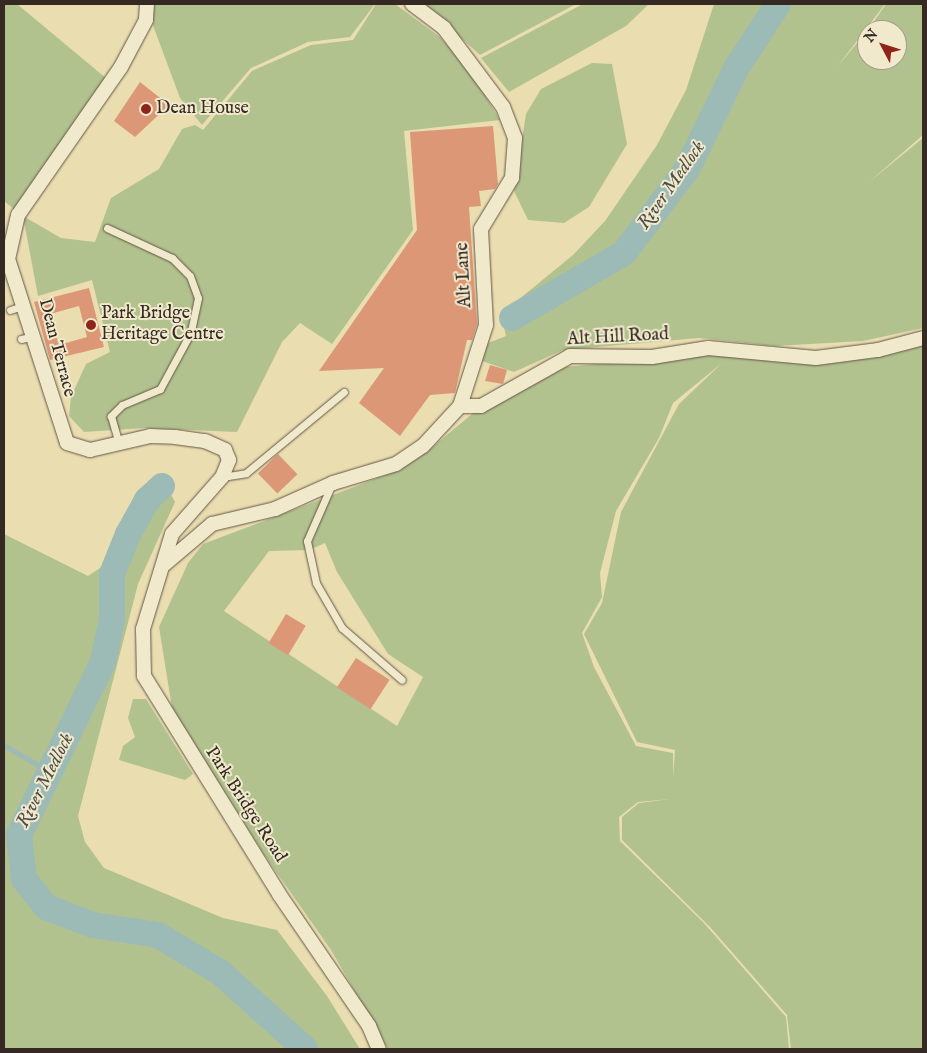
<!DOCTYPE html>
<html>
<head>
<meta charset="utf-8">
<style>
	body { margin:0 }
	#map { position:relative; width:927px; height:1053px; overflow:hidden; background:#eaddb0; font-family:"IM FELL English",serif }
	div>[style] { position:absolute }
	.green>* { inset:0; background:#b2c28e }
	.stream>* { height:4.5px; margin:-2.25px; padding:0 2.25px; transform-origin:2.25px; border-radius:2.25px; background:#9cbab6 }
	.river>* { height:26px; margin:-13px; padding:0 13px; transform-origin:13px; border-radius:13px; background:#9cbab6 }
	.building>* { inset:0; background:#dc9776; transform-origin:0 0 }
	.roads { filter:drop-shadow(0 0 1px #625646) drop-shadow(0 0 1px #625646) }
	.service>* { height:7px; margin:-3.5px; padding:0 3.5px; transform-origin:3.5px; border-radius:3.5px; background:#f1e9cc }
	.minor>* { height:14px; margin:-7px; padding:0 7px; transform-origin:7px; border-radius:7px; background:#f1e9cc }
	.dots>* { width:14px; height:14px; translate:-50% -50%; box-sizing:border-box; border:2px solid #f1e9cc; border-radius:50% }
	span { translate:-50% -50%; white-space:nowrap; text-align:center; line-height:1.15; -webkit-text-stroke:4px #f1e9cc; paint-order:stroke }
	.poi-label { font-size:18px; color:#342923 }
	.left { translate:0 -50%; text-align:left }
	.street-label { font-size:18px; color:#342923 }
	.water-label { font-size:19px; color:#4e4d48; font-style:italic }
	.frame { position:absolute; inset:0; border:5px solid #342923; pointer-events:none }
	.north { position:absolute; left:857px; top:20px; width:50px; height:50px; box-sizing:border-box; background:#f1e9cc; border:1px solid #a59c88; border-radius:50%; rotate:310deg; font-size:14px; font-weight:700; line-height:20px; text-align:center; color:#342923 }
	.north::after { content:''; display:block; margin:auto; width:18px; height:22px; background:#8f2418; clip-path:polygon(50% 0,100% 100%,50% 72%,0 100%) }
</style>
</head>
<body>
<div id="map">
	<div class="green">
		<div style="clip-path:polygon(4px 4px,17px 4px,107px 79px,15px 210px,4px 201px)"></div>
		<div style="clip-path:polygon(154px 4px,375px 4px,350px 37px,308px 42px,251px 68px,202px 125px,180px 98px,151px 20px)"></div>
		<div style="clip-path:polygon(376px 4px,395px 4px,440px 37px,470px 71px,500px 120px,404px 131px,413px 230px,332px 344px,300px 323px,282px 342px,237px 432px,144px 428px,84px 432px,69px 416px,71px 397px,86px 364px,110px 352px,92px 280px,38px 296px,23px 216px,61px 238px,95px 242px,111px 198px,159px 169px,182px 129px,195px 125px,203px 130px,252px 71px,311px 45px,353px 40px)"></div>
		<div style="clip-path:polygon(423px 4px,576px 4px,480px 55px)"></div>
		<div style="clip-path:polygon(583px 4px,649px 4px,626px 26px,509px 92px,481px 58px)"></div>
		<div style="clip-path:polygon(714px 4px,885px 4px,837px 67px,867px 31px,867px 60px,897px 60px,897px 30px,868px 30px,886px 4px,923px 4px,923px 135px,869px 182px,923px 138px,923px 328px,863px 341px,775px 346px,699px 338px,563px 350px,514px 372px,482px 361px,488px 343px,506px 336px,501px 314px,573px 255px,605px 221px,657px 145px,686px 90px)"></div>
		<div style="clip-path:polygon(592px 63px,612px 64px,627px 144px,589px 207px,564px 223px,528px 220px,514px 191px,526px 114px,541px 89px)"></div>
		<div style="clip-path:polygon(evenodd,923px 343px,923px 1049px,791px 1049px,787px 1015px,710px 927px,622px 840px,622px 817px,639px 803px,671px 799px,638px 802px,619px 817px,620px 841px,704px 923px,786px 1017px,789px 1049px,388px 1049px,331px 950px,263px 853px,172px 708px,159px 627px,188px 563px,203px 544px,391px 473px,429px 450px,472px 414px,553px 368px,704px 354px,843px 361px,923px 343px,722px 363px,679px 404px,621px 512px,602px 603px,584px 634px,637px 742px,675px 750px,673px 777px,673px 753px,636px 746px,594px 667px,582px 633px,602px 597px,600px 573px,616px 511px,659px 438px,673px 403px,722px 363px,923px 343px,325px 543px,337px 572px,388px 654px,423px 677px,397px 726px,224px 611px,269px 551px,309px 550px,325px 543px)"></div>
		<div style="clip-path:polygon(161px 475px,175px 502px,138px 584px,78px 816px,85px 842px,104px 868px,223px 918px,277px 930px,327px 996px,360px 1049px,4px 1049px,4px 534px,88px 576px,124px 552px)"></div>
		<div style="clip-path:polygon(133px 699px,146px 699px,193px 774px,185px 780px,119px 760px,123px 746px,135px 737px,128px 718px)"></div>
	</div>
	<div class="stream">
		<div style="left:4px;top:745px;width:53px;rotate:30.4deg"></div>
	</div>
	<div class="river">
		<div style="left:512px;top:318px;width:129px;rotate:-30.1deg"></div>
		<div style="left:624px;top:253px;width:105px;rotate:-53.1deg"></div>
		<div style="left:687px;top:169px;width:114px;rotate:-63.9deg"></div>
		<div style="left:737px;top:67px;width:75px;rotate:-56.9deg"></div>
		<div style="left:162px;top:486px;width:21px;rotate:137deg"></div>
		<div style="left:147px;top:500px;width:39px;rotate:119deg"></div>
		<div style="left:128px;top:534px;width:43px;rotate:111.8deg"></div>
		<div style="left:112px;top:574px;width:45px;rotate:90deg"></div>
		<div style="left:112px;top:619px;width:44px;rotate:101.8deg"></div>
		<div style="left:103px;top:662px;width:192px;rotate:115.9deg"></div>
		<div style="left:19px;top:835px;width:44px;rotate:83.5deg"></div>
		<div style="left:24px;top:879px;width:36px;rotate:52deg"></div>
		<div style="left:46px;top:907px;width:50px;rotate:21deg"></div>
		<div style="left:93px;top:925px;width:66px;rotate:8.7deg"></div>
		<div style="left:158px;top:935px;width:74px;rotate:31.1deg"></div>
		<div style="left:221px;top:973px;width:113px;rotate:42.1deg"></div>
	</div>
	<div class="building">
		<div style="clip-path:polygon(140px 82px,169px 105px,135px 137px,114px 121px)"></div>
		<div style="clip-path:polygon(493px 126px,498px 184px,495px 189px,479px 191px,481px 206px,469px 207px,477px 324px,472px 340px,467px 340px,455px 393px,430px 395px,400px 436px,359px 403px,384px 368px,319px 371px,417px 230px,410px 132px)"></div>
		<div style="clip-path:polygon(evenodd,89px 288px,104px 347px,50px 360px,34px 302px,89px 288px,79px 306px,87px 337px,59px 345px,50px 314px,79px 306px)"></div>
		<div style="clip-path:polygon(490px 365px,507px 370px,503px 384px,485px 381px)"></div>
		<div style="left:278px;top:454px;width:28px;height:28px;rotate:46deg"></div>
		<div style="left:286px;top:614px;width:23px;height:34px;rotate:31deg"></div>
		<div style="left:356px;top:658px;width:40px;height:35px;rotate:33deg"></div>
	</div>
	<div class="roads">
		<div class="service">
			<div style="left:107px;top:228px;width:72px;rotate:24.8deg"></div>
			<div style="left:172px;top:258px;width:25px;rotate:45deg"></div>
			<div style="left:190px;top:276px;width:23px;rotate:70deg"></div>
			<div style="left:198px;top:298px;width:35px;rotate:102deg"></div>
			<div style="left:191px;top:332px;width:65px;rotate:118.5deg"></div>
			<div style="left:160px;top:389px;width:41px;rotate:157.2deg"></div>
			<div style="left:122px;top:405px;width:16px;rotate:135deg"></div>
			<div style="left:111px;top:416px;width:29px;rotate:74deg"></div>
			<div style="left:10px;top:310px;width:16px;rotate:-18deg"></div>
			<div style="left:21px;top:339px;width:13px;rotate:-13deg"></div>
			<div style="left:222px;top:477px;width:24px;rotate:-9deg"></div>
			<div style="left:246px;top:473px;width:127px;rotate:-39.6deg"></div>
			<div style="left:331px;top:486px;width:60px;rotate:113.6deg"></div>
			<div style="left:307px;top:541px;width:43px;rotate:77.9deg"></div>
			<div style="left:316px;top:583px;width:52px;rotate:60deg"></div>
			<div style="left:342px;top:628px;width:79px;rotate:40.9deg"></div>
		</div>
		<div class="minor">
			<div style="left:147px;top:4px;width:16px;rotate:94deg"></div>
			<div style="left:146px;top:20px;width:53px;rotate:118deg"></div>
			<div style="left:121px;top:67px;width:180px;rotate:124.8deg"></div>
			<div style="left:18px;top:215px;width:45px;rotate:102.8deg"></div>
			<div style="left:8px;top:259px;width:193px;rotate:72.2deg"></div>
			<div style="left:67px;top:443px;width:24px;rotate:17deg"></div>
			<div style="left:90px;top:450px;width:62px;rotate:-13.1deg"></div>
			<div style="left:150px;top:436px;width:25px;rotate:2deg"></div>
			<div style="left:175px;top:437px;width:30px;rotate:8deg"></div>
			<div style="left:205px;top:441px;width:22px;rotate:24deg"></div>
			<div style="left:225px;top:450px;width:11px;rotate:68deg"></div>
			<div style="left:229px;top:460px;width:18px;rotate:112deg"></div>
			<div style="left:222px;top:477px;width:76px;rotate:131.3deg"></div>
			<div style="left:172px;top:534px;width:99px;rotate:107deg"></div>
			<div style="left:143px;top:629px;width:47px;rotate:88.8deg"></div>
			<div style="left:144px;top:676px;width:256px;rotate:58.2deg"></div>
			<div style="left:279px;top:894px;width:160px;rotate:55.7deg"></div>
			<div style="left:369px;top:1026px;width:25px;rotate:67deg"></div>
			<div style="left:460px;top:406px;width:21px"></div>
			<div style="left:481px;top:406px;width:102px;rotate:-29.3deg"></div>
			<div style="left:570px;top:356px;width:82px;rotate:0.7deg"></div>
			<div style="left:652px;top:357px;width:57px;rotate:-9.1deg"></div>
			<div style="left:708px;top:348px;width:108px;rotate:5.3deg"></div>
			<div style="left:816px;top:358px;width:63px;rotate:-7.4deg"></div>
			<div style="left:878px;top:350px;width:47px;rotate:-14.9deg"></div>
			<div style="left:165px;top:564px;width:62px;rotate:-40.4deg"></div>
			<div style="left:212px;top:524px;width:65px;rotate:-13.4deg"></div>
			<div style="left:275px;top:509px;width:64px;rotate:-24.1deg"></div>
			<div style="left:333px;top:483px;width:66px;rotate:-16.8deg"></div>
			<div style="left:396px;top:464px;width:32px;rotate:-34deg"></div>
			<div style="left:423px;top:446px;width:54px;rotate:-47.2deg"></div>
			<div style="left:460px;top:406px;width:85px;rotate:-72.2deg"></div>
			<div style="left:486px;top:325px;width:96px;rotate:-93deg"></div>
			<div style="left:481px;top:229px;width:60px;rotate:-58.7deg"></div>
			<div style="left:512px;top:178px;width:40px;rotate:-85.7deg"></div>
			<div style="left:515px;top:138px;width:33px;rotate:-111deg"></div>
			<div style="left:503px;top:107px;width:99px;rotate:-126.8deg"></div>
			<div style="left:444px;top:28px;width:40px;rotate:-143deg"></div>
		</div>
	</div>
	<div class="dots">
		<div style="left:146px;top:109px;background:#8f2418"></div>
		<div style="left:91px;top:325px;background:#8f2418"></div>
	</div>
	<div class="poi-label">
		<span class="left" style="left:156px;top:109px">Dean House</span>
		<span class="left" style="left:101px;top:325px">Park Bridge<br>Heritage Centre</span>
	</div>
	<div class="street-label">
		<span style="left:465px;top:275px;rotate:-93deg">Alt Lane</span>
		<span style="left:618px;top:338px;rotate:-3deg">Alt Hill Road</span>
		<span style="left:56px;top:348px;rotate:75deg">Dean Terrace</span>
		<span style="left:245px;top:805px;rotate:57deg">Park Bridge Road</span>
	</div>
	<div class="water-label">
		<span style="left:672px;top:186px;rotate:-55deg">River Medlock</span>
		<span style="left:46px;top:781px;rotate:-63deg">River Medlock</span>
	</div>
	<div class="frame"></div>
	<div class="north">N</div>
</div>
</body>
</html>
